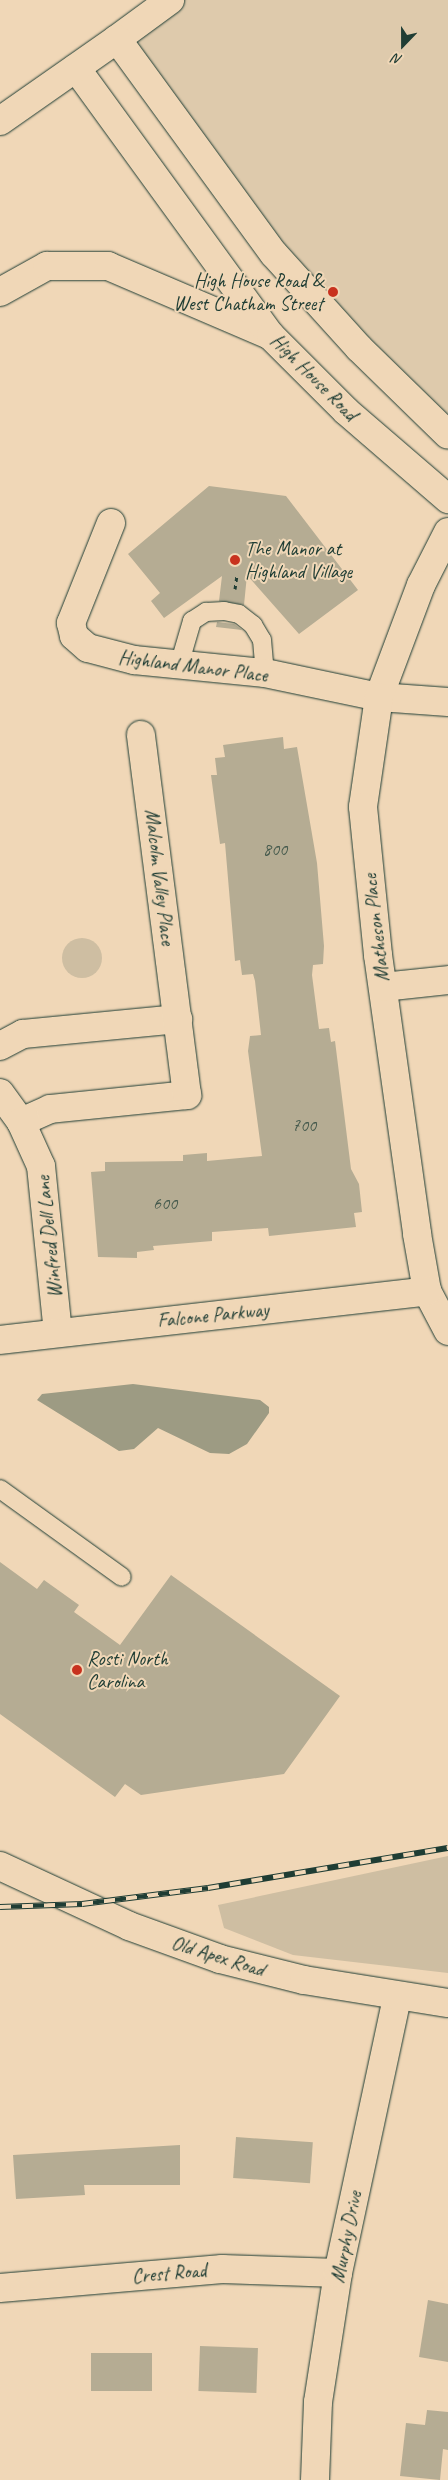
<!DOCTYPE html>
<html>
<head>
<meta charset="utf-8">
<style>
	body { margin:0 }
	#map { position:relative; width:448px; height:2480px; overflow:hidden; background:#f0d7b7; font-family:Caveat,sans-serif }
	div>[style] { position:absolute }
	.built>* { inset:0; background:#decaac }
	.green>* { inset:0; background:#cebea2 }
	.round { border-radius:50% }
	.water>* { inset:0; background:#9d9b83 }
	.building>* { inset:0; background:#b5ac93; transform-origin:0 0 }
	.path>* { height:3px; margin-top:-1.5px; transform-origin:0; background:repeating-linear-gradient(90deg,#1f3d34 0 4px,transparent 0 8px) }
	.roads { filter:drop-shadow(0 0 1px #1f3d34) drop-shadow(0 0 1px #1f3d34) }
	.service>* { height:18px; margin:-9px; padding:0 9px; transform-origin:9px; border-radius:9px; background:#f0d7b7 }
	.minor>* { height:28px; margin:-14px; padding:0 14px; transform-origin:14px; border-radius:14px; background:#f0d7b7 }
	.tertiary>* { height:28px; margin:-14px; padding:0 14px; transform-origin:14px; border-radius:14px; background:#f0d7b7 }
	.secondary>* { height:28px; margin:-14px; padding:0 14px; transform-origin:14px; border-radius:14px; background:#f0d7b7 }
	.rail>* { height:5.5px; margin-top:-2.75px; transform-origin:0; background:repeating-linear-gradient(90deg,#f0d7b7 0 11px,#1f3d34 0 22px); box-sizing:border-box; border-block:1px solid #1f3d34 }
	.dots>* { width:14px; height:14px; translate:-50% -50%; box-sizing:border-box; border:2px solid #f0d7b7; border-radius:50% }
	span { translate:-50% -50%; white-space:nowrap; text-align:center; line-height:1.15; -webkit-text-stroke:4px #f0d7b7; paint-order:stroke }
	.number-label { font-size:18px; color:#44594c }
	.number-label span { -webkit-text-stroke-width:0 }
	.poi-label { font-size:20px; color:#1f3d34 }
	.right { translate:-100% -50%; text-align:right }
	.left { translate:0 -50%; text-align:left }
	.street-label { font-size:20px; color:#1f3d34 }
	.north { position:absolute; left:378px; top:20px; width:50px; height:50px; -webkit-text-stroke:4px #f0d7b7; paint-order:stroke; rotate:202deg; font-size:14px; font-weight:700; line-height:20px; text-align:center; color:#1f3d34 }
	.north::after { content:''; display:block; margin:auto; width:18px; height:22px; background:#1f3d34; clip-path:polygon(50% 0,100% 100%,50% 72%,0 100%) }
</style>
</head>
<body>
<div id="map">
	<div class="built">
		<div style="clip-path:polygon(170px 0,448px 0,448px 435px,425px 415px,124px 54px)"></div>
	</div>
	<div class="green">
		<div class="round" style="left:62px;top:938px;width:40px;height:40px"></div>
		<div style="clip-path:polygon(448px 1856px,448px 1973px,293px 1955px,224px 1928px,218px 1905px)"></div>
	</div>
	<div class="water">
		<div style="clip-path:polygon(133px 1384px,260px 1400px,269px 1407px,269px 1413px,247px 1444px,229px 1454px,210px 1453px,158px 1428px,134px 1449px,119px 1451px,37px 1400px,42px 1394px)"></div>
	</div>
	<div class="building">
		<div style="clip-path:polygon(209px 486px,286px 496px,358px 590px,299px 634px,247px 575px,244px 605px,219px 601px,222px 576px,164px 618px,151px 601px,160px 593px,128px 554px)"></div>
		<div style="clip-path:polygon(217px 622px,234px 624px,242px 630px,216px 627px)"></div>
		<div style="clip-path:polygon(283px 737px,284px 749px,297px 747px,317px 863px,324px 946px,323px 964px,313px 965px,312px 975px,319px 1029px,329px 1028px,331px 1042px,335px 1041px,351px 1169px,359px 1184px,362px 1212px,354px 1213px,356px 1227px,269px 1236px,268px 1228px,212px 1232px,212px 1241px,153px 1246px,154px 1250px,137px 1252px,137px 1258px,98px 1257px,91px 1172px,105px 1171px,105px 1162px,183px 1161px,183px 1155px,207px 1153px,207px 1161px,262px 1156px,248px 1051px,250px 1036px,261px 1035px,255px 981px,253px 974px,242px 975px,240px 960px,235px 961px,225px 843px,220px 844px,211px 775px,217px 775px,215px 758px,225px 757px,223px 745px)"></div>
		<div style="clip-path:polygon(0 1562px,37px 1589px,44px 1580px,79px 1605px,74px 1612px,120px 1645px,171px 1575px,340px 1696px,284px 1774px,141px 1795px,125px 1784px,115px 1797px,0 1714px)"></div>
		<div style="left:236px;top:2137px;width:77px;height:41px;rotate:4deg"></div>
		<div style="clip-path:polygon(180px 2145px,180px 2185px,84px 2185px,85px 2195px,16px 2199px,13px 2155px)"></div>
		<div style="clip-path:polygon(428px 2300px,448px 2304px,448px 2362px,419px 2357px)"></div>
		<div style="left:200px;top:2346px;width:58px;height:45px;rotate:2deg"></div>
		<div style="left:152px;top:2353px;width:38px;height:61px;rotate:90deg"></div>
		<div style="clip-path:polygon(427px 2410px,448px 2412px,448px 2450px,443px 2449px,440px 2480px,400px 2476px,406px 2423px,425px 2425px)"></div>
	</div>
	<div class="path">
		<div style="left:235px;top:589px;width:14px;rotate:-82deg"></div>
	</div>
	<div class="roads">
		<div class="service">
			<div style="left:180px;top:662px;width:43px;rotate:-73.7deg"></div>
			<div style="left:192px;top:621px;width:17px;rotate:-33deg"></div>
			<div style="left:206px;top:612px;width:18px;rotate:-3deg"></div>
			<div style="left:224px;top:611px;width:15px;rotate:11deg"></div>
			<div style="left:239px;top:614px;width:18px;rotate:38deg"></div>
			<div style="left:253px;top:625px;width:17px;rotate:59deg"></div>
			<div style="left:262px;top:640px;width:33px;rotate:85deg"></div>
			<div style="left:0;top:1489px;width:150px;rotate:35.8deg"></div>
		</div>
		<div class="minor">
			<div style="left:0;top:292px;width:54px;rotate:-29deg"></div>
			<div style="left:47px;top:266px;width:61px"></div>
			<div style="left:108px;top:266px;width:177px;rotate:23.2deg"></div>
			<div style="left:111px;top:523px;width:108px;rotate:111.8deg"></div>
			<div style="left:71px;top:623px;width:13px;rotate:77deg"></div>
			<div style="left:74px;top:636px;width:18px;rotate:41deg"></div>
			<div style="left:88px;top:648px;width:48px;rotate:14.6deg"></div>
			<div style="left:134px;top:660px;width:132px;rotate:5.7deg"></div>
			<div style="left:265px;top:673px;width:116px;rotate:11.9deg"></div>
			<div style="left:379px;top:697px;width:69px;rotate:4.1deg"></div>
			<div style="left:448px;top:532px;width:59px;rotate:117deg"></div>
			<div style="left:421px;top:585px;width:120px;rotate:110.6deg"></div>
			<div style="left:379px;top:697px;width:111px;rotate:98.3deg"></div>
			<div style="left:363px;top:807px;width:149px;rotate:84.2deg"></div>
			<div style="left:378px;top:955px;width:282px;rotate:82deg"></div>
			<div style="left:417px;top:1234px;width:58px;rotate:80deg"></div>
			<div style="left:427px;top:1291px;width:45px;rotate:62.3deg"></div>
			<div style="left:383px;top:987px;width:65px;rotate:-6.1deg"></div>
			<div style="left:0;top:1046px;width:26px;rotate:-28deg"></div>
			<div style="left:23px;top:1034px;width:156px;rotate:-5.5deg"></div>
			<div style="left:0;top:1093px;width:36px;rotate:54deg"></div>
			<div style="left:21px;top:1122px;width:48px;rotate:65.6deg"></div>
			<div style="left:41px;top:1166px;width:167px;rotate:84.2deg"></div>
			<div style="left:21px;top:1122px;width:32px;rotate:-24deg"></div>
			<div style="left:50px;top:1109px;width:138px;rotate:-5.8deg"></div>
			<div style="left:187px;top:1095px;width:363px;rotate:-97.3deg"></div>
			<div style="left:0;top:1340px;width:430px;rotate:-6.5deg"></div>
			<div style="left:0;top:2288px;width:223px;rotate:-4.9deg"></div>
			<div style="left:222px;top:2269px;width:116px;rotate:2deg"></div>
			<div style="left:315px;top:2480px;width:78px;rotate:-87.8deg"></div>
			<div style="left:318px;top:2402px;width:131px;rotate:-81.2deg"></div>
			<div style="left:338px;top:2273px;width:282px;rotate:-77.9deg"></div>
		</div>
		<div class="tertiary">
			<div style="left:117px;top:39px;width:66px;rotate:-36.3deg"></div>
			<div style="left:0;top:1866px;width:142px;rotate:24.9deg"></div>
			<div style="left:129px;top:1926px;width:97px;rotate:19.9deg"></div>
			<div style="left:220px;top:1959px;width:87px;rotate:14deg"></div>
			<div style="left:304px;top:1980px;width:146px;rotate:9.1deg"></div>
		</div>
		<div class="secondary">
			<div style="left:76px;top:68px;width:331px;rotate:54deg"></div>
			<div style="left:271px;top:336px;width:106px;rotate:45deg"></div>
			<div style="left:346px;top:411px;width:135px;rotate:40.8deg"></div>
			<div style="left:0;top:121px;width:143px;rotate:-35deg"></div>
			<div style="left:117px;top:39px;width:266px;rotate:53.9deg"></div>
			<div style="left:274px;top:254px;width:127px;rotate:47.9deg"></div>
			<div style="left:359px;top:348px;width:124px;rotate:44.3deg"></div>
		</div>
	</div>
	<div class="rail">
		<div style="left:0;top:1907px;width:82px;rotate:-2.1deg"></div>
		<div style="left:82px;top:1904px;width:127px;rotate:-7.2deg"></div>
		<div style="left:208px;top:1888px;width:243px;rotate:-9.5deg"></div>
	</div>
	<div class="dots">
		<div style="left:333px;top:292px;background:#c8321e"></div>
		<div style="left:235px;top:560px;background:#c8321e"></div>
		<div style="left:77px;top:1670px;background:#c8321e"></div>
	</div>
	<div class="number-label">
		<span style="left:275px;top:849px">800</span>
		<span style="left:304px;top:1125px">700</span>
		<span style="left:165px;top:1203px">600</span>
	</div>
	<div class="poi-label">
		<span class="right" style="left:323px;top:292px">High House Road &amp;<br>West Chatham Street</span>
		<span class="left" style="left:245px;top:560px">The Manor at<br>Highland Village</span>
		<span class="left" style="left:87px;top:1670px">Rosti North<br>Carolina</span>
	</div>
	<div class="street-label">
		<span style="left:314px;top:377px;rotate:45deg">High House Road</span>
		<span style="left:193px;top:666px;rotate:7deg">Highland Manor Place</span>
		<span style="left:160px;top:877px;rotate:83deg">Malcolm Valley Place</span>
		<span style="left:376px;top:928px;rotate:-97deg">Matheson Place</span>
		<span style="left:49px;top:1237px;rotate:-96deg">Winfred Dell Lane</span>
		<span style="left:213px;top:1315px;rotate:-6deg">Falcone Parkway</span>
		<span style="left:218px;top:1956px;rotate:17deg">Old Apex Road</span>
		<span style="left:346px;top:2237px;rotate:-79deg">Murphy Drive</span>
		<span style="left:169px;top:2273px;rotate:-5deg">Crest Road</span>
	</div>
	<div class="north">N</div>
</div>
</body>
</html>
